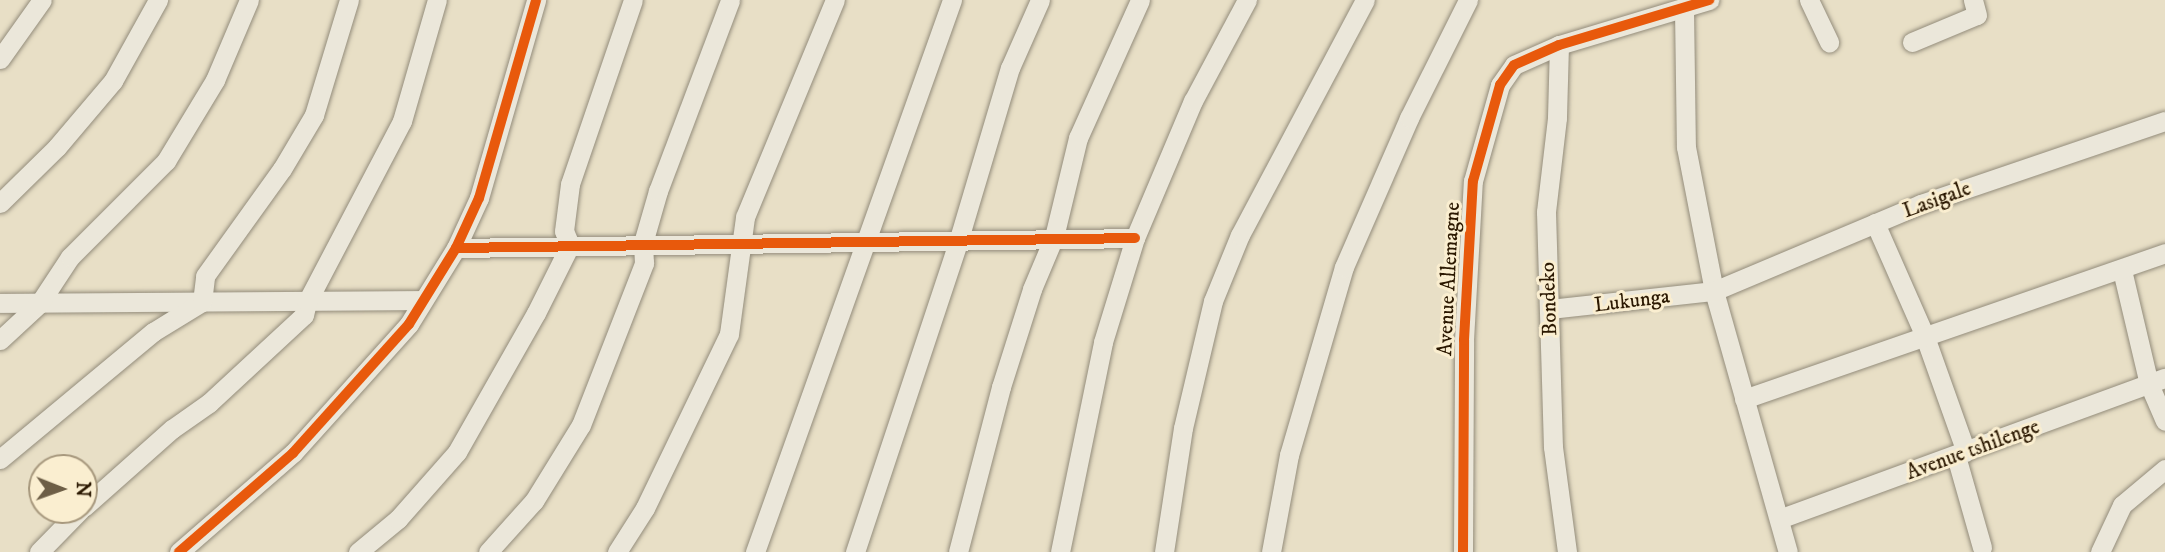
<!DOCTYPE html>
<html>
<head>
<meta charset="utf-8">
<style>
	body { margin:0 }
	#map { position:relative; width:2165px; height:552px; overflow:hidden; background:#e8dfc6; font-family:"IM FELL DW Pica",serif }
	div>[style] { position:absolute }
	.roads { filter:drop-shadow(0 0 2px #938c7b) drop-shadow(0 0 2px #938c7b) }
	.minor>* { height:19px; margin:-9.5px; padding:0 9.5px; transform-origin:9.5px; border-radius:9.5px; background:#ebe7da }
	.cycleway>* { height:10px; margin:-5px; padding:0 5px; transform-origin:5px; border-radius:5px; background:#e8590c }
	span { translate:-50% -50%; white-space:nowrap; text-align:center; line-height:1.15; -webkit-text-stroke:6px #faeed0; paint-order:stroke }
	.street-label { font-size:21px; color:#2b1801 }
	.north { position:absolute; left:28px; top:454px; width:70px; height:70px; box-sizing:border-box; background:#faeed0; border:2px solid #a7987d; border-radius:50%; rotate:91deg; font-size:19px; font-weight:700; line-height:28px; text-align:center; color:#2b1801 }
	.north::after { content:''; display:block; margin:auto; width:24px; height:32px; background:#6d5e46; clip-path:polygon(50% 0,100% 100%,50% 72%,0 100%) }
</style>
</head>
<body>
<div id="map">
	<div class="roads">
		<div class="minor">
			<div style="left:1809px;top:0;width:47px;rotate:64.5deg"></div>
			<div style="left:1684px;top:9px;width:138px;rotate:89.2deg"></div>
			<div style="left:1686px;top:147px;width:147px;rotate:79deg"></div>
			<div style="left:1714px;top:291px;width:271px;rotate:74.2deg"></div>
			<div style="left:1912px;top:42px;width:70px;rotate:-22.6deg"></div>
			<div style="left:1977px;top:15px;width:16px;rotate:-105deg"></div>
			<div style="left:1559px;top:45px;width:73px;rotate:91.6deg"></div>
			<div style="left:1557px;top:118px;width:95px;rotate:96.7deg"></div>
			<div style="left:1546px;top:212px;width:235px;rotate:88.3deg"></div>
			<div style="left:1553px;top:447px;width:106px;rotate:82.4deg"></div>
			<div style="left:0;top:59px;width:72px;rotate:-54.6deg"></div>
			<div style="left:0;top:203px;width:80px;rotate:-44.5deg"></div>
			<div style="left:57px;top:147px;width:87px;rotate:-49.7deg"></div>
			<div style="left:113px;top:81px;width:93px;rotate:-60.9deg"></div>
			<div style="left:1875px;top:223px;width:121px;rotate:66.2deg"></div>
			<div style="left:1924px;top:334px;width:125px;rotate:70.4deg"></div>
			<div style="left:456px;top:248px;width:679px;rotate:-0.84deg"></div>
			<div style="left:2122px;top:270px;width:117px;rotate:76.7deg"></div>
			<div style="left:2149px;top:384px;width:40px;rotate:66.6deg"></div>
			<div style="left:0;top:303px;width:421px;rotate:-0.4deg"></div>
			<div style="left:1550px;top:309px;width:165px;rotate:-6.3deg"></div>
			<div style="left:1714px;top:291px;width:225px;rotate:-22.8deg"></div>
			<div style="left:1921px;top:204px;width:258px;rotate:-18.8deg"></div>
			<div style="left:0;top:340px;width:53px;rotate:-42.7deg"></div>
			<div style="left:39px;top:304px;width:56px;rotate:-56.6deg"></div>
			<div style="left:70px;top:257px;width:136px;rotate:-45deg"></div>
			<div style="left:166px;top:161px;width:95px;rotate:-58.8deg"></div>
			<div style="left:215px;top:80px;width:87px;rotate:-67deg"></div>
			<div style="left:1744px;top:399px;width:446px;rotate:-19.1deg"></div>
			<div style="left:1956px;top:456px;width:95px;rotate:74.1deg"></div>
			<div style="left:0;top:459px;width:199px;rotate:-39.7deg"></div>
			<div style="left:153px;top:332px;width:57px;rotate:-31.5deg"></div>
			<div style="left:202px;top:302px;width:26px;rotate:-83deg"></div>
			<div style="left:205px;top:276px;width:132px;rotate:-54.3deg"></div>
			<div style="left:282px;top:169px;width:63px;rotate:-59.3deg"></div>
			<div style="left:314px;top:115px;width:120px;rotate:-73.1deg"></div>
			<div style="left:84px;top:507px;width:118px;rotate:-41.6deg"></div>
			<div style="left:172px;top:429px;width:45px;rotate:-35.1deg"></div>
			<div style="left:209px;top:403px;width:129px;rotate:-42.8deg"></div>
			<div style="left:304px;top:315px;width:13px;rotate:-77deg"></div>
			<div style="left:307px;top:302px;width:204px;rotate:-62.3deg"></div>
			<div style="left:402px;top:121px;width:126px;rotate:-73.9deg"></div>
			<div style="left:1779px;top:519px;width:411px;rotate:-20.1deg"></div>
			<div style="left:39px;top:552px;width:59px;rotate:-45.7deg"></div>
			<div style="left:179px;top:552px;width:151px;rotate:-41deg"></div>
			<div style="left:293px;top:453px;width:173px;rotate:-48deg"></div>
			<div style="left:409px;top:324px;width:89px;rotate:-58.3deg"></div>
			<div style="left:456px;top:248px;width:55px;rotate:-65.3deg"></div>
			<div style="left:479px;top:198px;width:206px;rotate:-73.9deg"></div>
			<div style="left:358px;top:552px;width:52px;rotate:-39.5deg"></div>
			<div style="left:398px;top:519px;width:89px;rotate:-48.6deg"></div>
			<div style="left:457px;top:452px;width:160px;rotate:-60.4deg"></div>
			<div style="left:536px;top:313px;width:76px;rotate:-63.4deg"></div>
			<div style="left:570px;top:245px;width:15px;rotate:-113deg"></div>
			<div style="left:564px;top:231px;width:47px;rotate:-82.7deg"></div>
			<div style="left:570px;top:184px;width:194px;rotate:-71.1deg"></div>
			<div style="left:488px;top:552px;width:69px;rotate:-48deg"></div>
			<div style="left:534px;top:501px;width:89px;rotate:-58.3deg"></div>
			<div style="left:581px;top:425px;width:174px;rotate:-68.7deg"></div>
			<div style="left:644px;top:263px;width:20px;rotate:-93deg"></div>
			<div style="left:643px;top:243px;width:54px;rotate:-73.9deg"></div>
			<div style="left:658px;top:191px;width:204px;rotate:-69.3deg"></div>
			<div style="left:617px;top:552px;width:52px;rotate:-57.5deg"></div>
			<div style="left:645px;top:508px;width:193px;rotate:-64.2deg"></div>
			<div style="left:729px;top:334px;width:118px;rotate:-82.2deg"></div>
			<div style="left:745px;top:217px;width:235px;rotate:-67.5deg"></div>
			<div style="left:755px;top:552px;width:586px;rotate:-70.36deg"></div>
			<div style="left:855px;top:552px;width:327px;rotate:-71.6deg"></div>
			<div style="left:958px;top:242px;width:182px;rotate:-73.4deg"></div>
			<div style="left:1010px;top:68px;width:74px;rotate:-66.2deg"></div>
			<div style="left:958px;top:552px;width:171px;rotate:-75.4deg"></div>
			<div style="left:1001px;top:387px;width:103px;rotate:-72.4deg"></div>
			<div style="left:1032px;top:289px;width:56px;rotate:-67.1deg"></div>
			<div style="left:1054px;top:237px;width:102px;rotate:-76.4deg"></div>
			<div style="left:1078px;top:138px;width:151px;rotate:-65.8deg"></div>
			<div style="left:1060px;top:552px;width:214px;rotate:-78.4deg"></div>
			<div style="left:1103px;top:342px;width:109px;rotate:-72.9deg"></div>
			<div style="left:1135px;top:238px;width:149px;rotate:-67.1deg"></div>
			<div style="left:1193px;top:101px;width:115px;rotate:-61.9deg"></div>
			<div style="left:1164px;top:552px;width:125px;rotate:-81.3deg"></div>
			<div style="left:1183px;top:428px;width:130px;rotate:-76.7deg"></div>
			<div style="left:1213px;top:301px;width:71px;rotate:-67.8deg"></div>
			<div style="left:1240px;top:235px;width:266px;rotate:-62deg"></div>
			<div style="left:1271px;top:552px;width:99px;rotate:-79.5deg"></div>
			<div style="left:1289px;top:455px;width:196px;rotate:-73.7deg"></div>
			<div style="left:1344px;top:267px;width:163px;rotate:-66.4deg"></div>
			<div style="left:1409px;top:118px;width:132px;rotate:-63.4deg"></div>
			<div style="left:1463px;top:552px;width:212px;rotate:-89.7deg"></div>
			<div style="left:1464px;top:340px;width:159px;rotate:-86.8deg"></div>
			<div style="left:1473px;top:181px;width:100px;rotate:-74.3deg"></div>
			<div style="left:1500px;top:85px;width:24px;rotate:-55deg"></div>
			<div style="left:1514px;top:65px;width:49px;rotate:-24deg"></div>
			<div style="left:1559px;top:45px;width:157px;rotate:-16.7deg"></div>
			<div style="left:2100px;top:552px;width:52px;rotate:-64.9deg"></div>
			<div style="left:2122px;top:505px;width:56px;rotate:-39.9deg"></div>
		</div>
	</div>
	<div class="cycleway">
		<div style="left:456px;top:248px;width:679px;rotate:-0.84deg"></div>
		<div style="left:179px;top:552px;width:151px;rotate:-41deg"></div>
		<div style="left:293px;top:453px;width:173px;rotate:-48deg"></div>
		<div style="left:409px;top:324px;width:89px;rotate:-58.3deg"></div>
		<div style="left:456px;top:248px;width:55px;rotate:-65.3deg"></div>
		<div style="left:479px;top:198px;width:206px;rotate:-73.9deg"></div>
		<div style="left:1463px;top:552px;width:212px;rotate:-89.7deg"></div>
		<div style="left:1464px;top:340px;width:159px;rotate:-86.8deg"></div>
		<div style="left:1473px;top:181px;width:100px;rotate:-74.3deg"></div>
		<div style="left:1500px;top:85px;width:24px;rotate:-55deg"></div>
		<div style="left:1514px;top:65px;width:49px;rotate:-24deg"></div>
		<div style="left:1559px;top:45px;width:157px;rotate:-16.7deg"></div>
	</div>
	<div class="street-label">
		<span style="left:1937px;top:200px;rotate:-20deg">Lasigale</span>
		<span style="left:1449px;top:279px;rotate:-87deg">Avenue Allemagne</span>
		<span style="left:1549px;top:299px;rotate:-92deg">Bondeko</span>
		<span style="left:1632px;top:301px;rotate:-7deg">Lukunga</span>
		<span style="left:1973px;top:450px;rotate:-20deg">Avenue tshilenge</span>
	</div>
	<div class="north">N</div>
</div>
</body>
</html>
